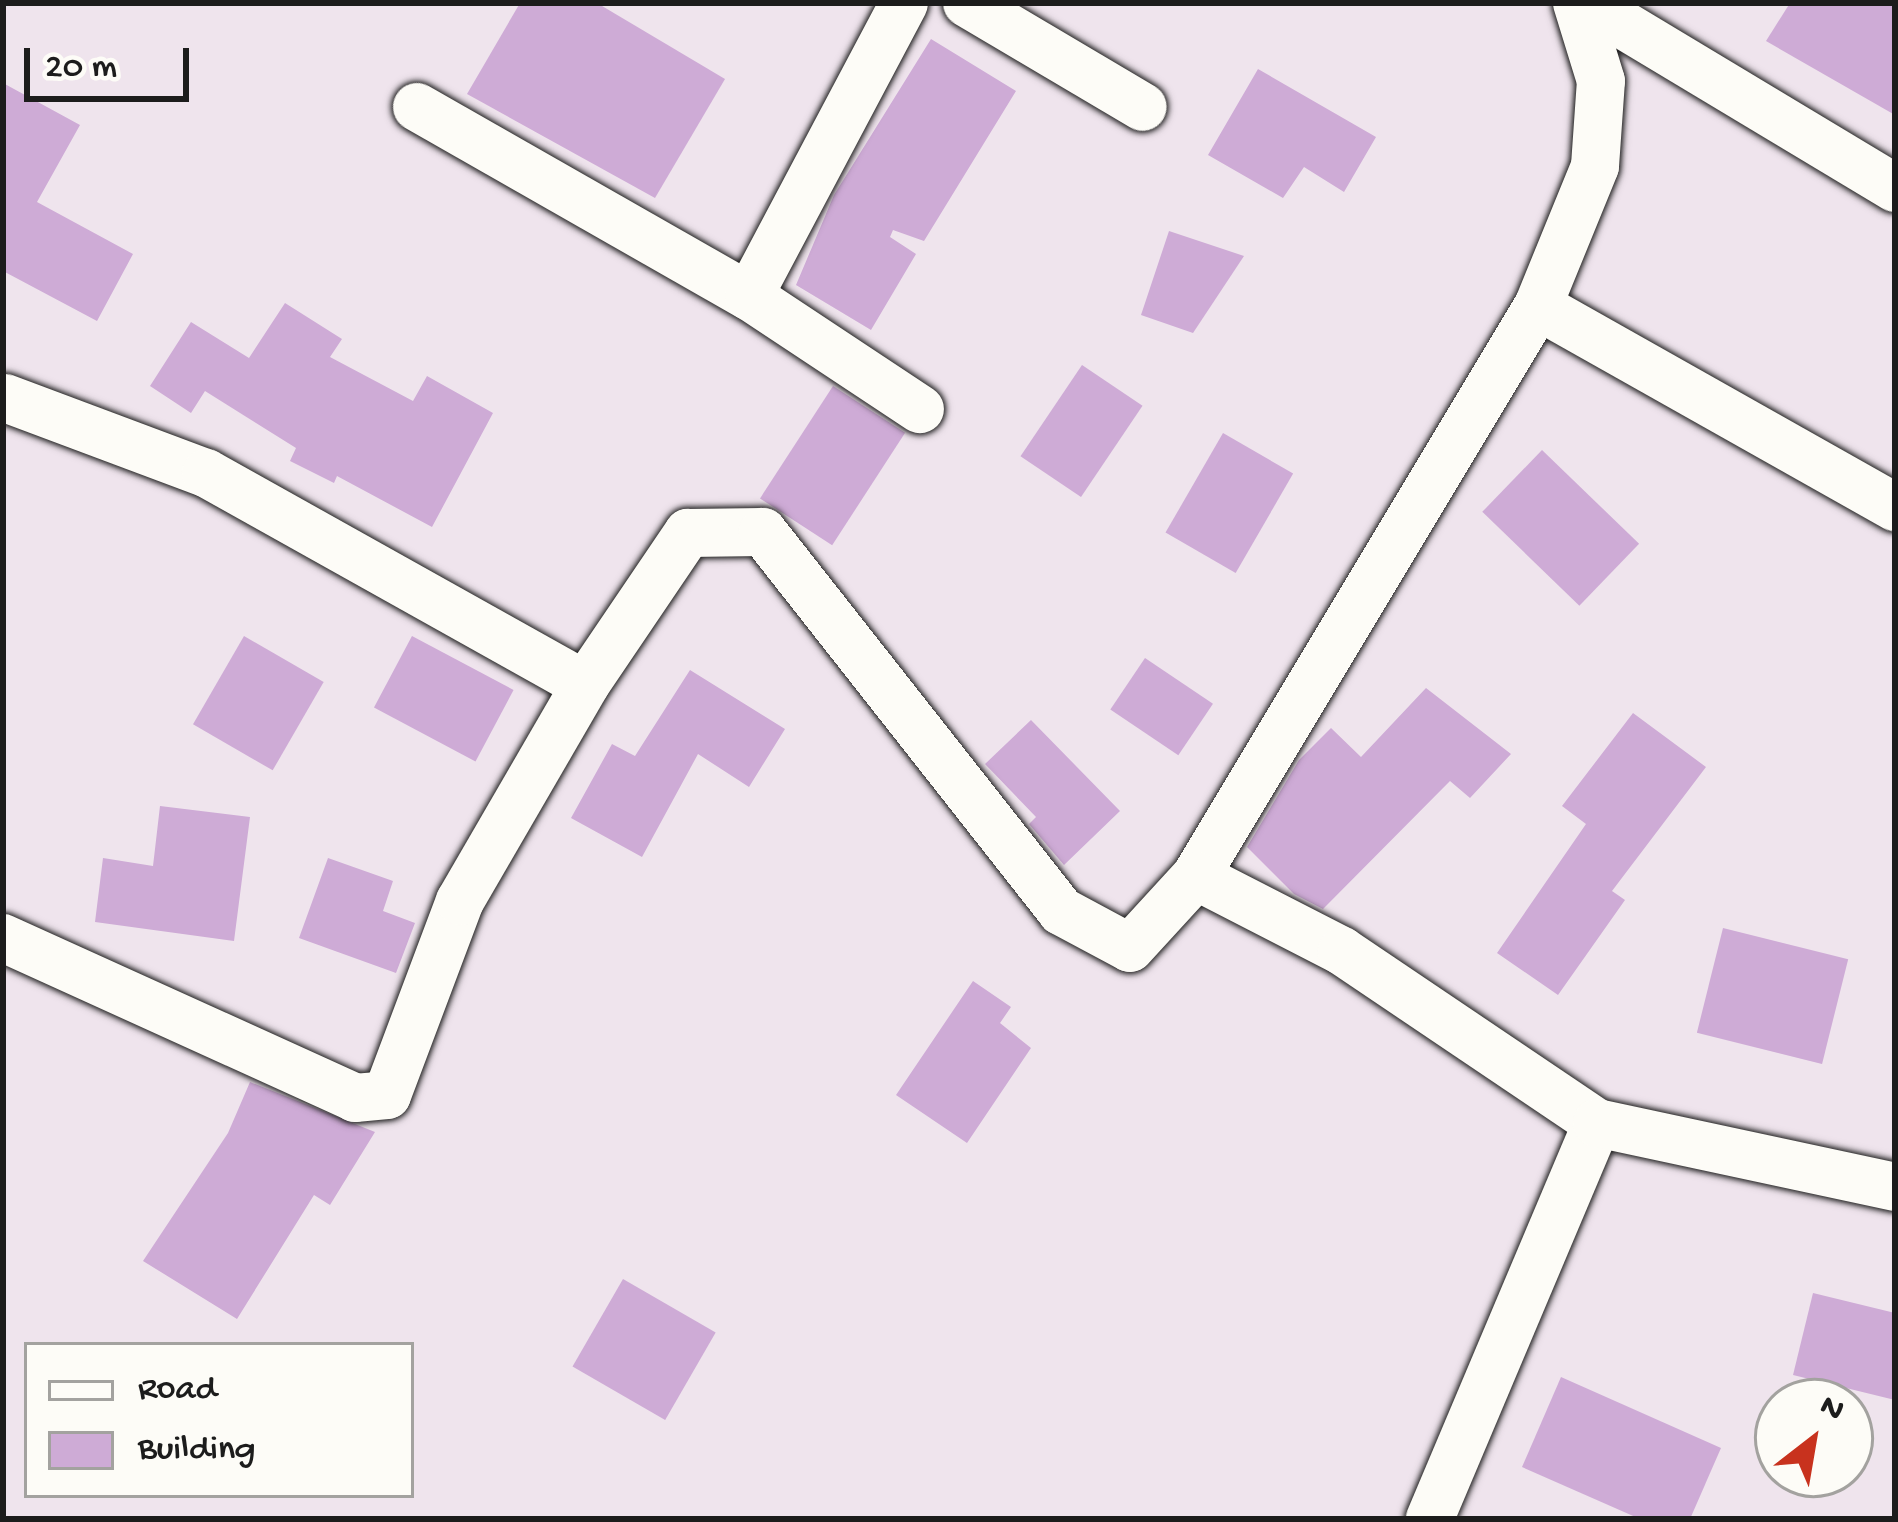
<!DOCTYPE html>
<html>
<head>
<meta charset="utf-8">
<style>
	body { margin:0 }
	#map { position:relative; width:1898px; height:1522px; overflow:hidden; background:#efe4ed; font-family:"Gochi Hand",sans-serif }
	div>[style] { position:absolute }
	.building>* { inset:0; background:#ceabd6; transform-origin:0 0 }
	.roads { filter:drop-shadow(0 0 3px #1c1c1c) drop-shadow(0 0 3px #1c1c1c) }
	.street>* { height:48px; margin:-24px; padding:0 24px; transform-origin:24px; border-radius:24px; background:#fdfcf7 }
	span { translate:-50% -50%; white-space:nowrap; text-align:center; line-height:1.15; -webkit-text-stroke:10px #fdfcf7; paint-order:stroke }
	.frame { position:absolute; inset:0; border:6px solid #1c1c1c; pointer-events:none }
	.legend { position:absolute; left:24px; top:1342px; width:390px; height:156px; box-sizing:border-box; background:#fdfcf7; border:3px solid #a3a29f; margin:0; padding:15px 21px; list-style:none; font-size:36px; color:#1c1c1c }
	.legend li { display:flex; align-items:center; gap:24px; height:60px }
	.legend b { width:60px; border:3px solid #a3a29f }
	.north { position:absolute; left:1754px; top:1378px; width:120px; height:120px; box-sizing:border-box; background:#fdfcf7; border:3px solid #a3a29f; border-radius:50%; rotate:31deg; font-size:33px; font-weight:700; line-height:48px; text-align:center; color:#1c1c1c }
	.north::after { content:''; display:block; margin:auto; width:42px; height:54px; background:#c8321e; clip-path:polygon(50% 0,100% 100%,50% 72%,0 100%) }
	.scale { position:absolute; left:24px; top:48px; width:165px; height:54px; box-sizing:border-box; border:6px solid #1c1c1c; border-top:0; padding-left:15px; font-size:36px; line-height:42px; white-space:nowrap; color:#1c1c1c; -webkit-text-stroke:9px #fdfcf7; paint-order:stroke }
</style>
</head>
<body>
<div id="map">
	<div class="building">
		<div style="clip-path:polygon(520px 3px,597px 3px,725px 79px,655px 198px,467px 94px)"></div>
		<div style="clip-path:polygon(1790px 3px,1895px 3px,1895px 115px,1766px 41px)"></div>
		<div style="clip-path:polygon(931px 39px,1016px 91px,924px 241px,893px 230px,890px 237px,916px 254px,871px 330px,796px 285px,834px 195px)"></div>
		<div style="clip-path:polygon(1258px 69px,1376px 137px,1344px 192px,1304px 167px,1283px 198px,1208px 155px)"></div>
		<div style="clip-path:polygon(3px 83px,80px 125px,37px 202px,133px 254px,97px 321px,3px 271px)"></div>
		<div style="clip-path:polygon(1169px 231px,1244px 256px,1193px 333px,1141px 315px)"></div>
		<div style="clip-path:polygon(285px 303px,342px 339px,330px 357px,413px 401px,427px 376px,493px 413px,432px 527px,337px 476px,334px 483px,290px 461px,296px 448px,205px 391px,191px 413px,150px 386px,191px 322px,249px 358px)"></div>
		<div style="left:1082px;top:365px;width:73px;height:110px;rotate:34deg"></div>
		<div style="left:833px;top:386px;width:86px;height:134px;rotate:33deg"></div>
		<div style="left:1223px;top:433px;width:81px;height:115px;rotate:30deg"></div>
		<div style="left:1542px;top:450px;width:135px;height:86px;rotate:44deg"></div>
		<div style="left:244px;top:636px;width:92px;height:102px;rotate:30deg"></div>
		<div style="left:412px;top:636px;width:115px;height:81px;rotate:28deg"></div>
		<div style="left:1145px;top:658px;width:82px;height:62px;rotate:34deg"></div>
		<div style="clip-path:polygon(690px 670px,785px 729px,749px 787px,698px 754px,642px 857px,571px 818px,612px 744px,635px 756px)"></div>
		<div style="clip-path:polygon(1426px 688px,1511px 754px,1470px 798px,1450px 781px,1323px 909px,1294px 894px,1247px 847px,1299px 760px,1331px 728px,1361px 757px)"></div>
		<div style="clip-path:polygon(1633px 713px,1706px 767px,1612px 891px,1625px 900px,1558px 995px,1497px 953px,1586px 824px,1562px 806px)"></div>
		<div style="clip-path:polygon(1031px 720px,1120px 811px,1064px 865px,1029px 824px,1036px 817px,985px 764px)"></div>
		<div style="clip-path:polygon(160px 806px,250px 817px,234px 941px,95px 922px,103px 858px,153px 866px)"></div>
		<div style="clip-path:polygon(328px 858px,393px 881px,383px 911px,415px 923px,396px 973px,299px 938px)"></div>
		<div style="left:1723px;top:928px;width:129px;height:108px;rotate:14deg"></div>
		<div style="clip-path:polygon(973px 981px,1011px 1007px,1000px 1023px,1031px 1048px,967px 1143px,896px 1095px)"></div>
		<div style="clip-path:polygon(250px 1082px,375px 1132px,330px 1205px,314px 1195px,237px 1319px,143px 1261px,228px 1133px)"></div>
		<div style="left:623px;top:1279px;width:107px;height:101px;rotate:30deg"></div>
		<div style="clip-path:polygon(1813px 1293px,1895px 1313px,1895px 1400px,1793px 1375px)"></div>
		<div style="clip-path:polygon(1561px 1377px,1721px 1448px,1690px 1519px,1640px 1519px,1522px 1467px)"></div>
	</div>
	<div class="roads">
		<div class="street">
			<div style="left:967px;top:3px;width:204px;rotate:30.6deg"></div>
			<div style="left:1587px;top:3px;width:359px;rotate:31deg"></div>
			<div style="left:417px;top:107px;width:382px;rotate:29.7deg"></div>
			<div style="left:749px;top:296px;width:205px;rotate:33.5deg"></div>
			<div style="left:749px;top:296px;width:331px;rotate:-62.1deg"></div>
			<div style="left:1538px;top:306px;width:410px;rotate:29.4deg"></div>
			<div style="left:5px;top:398px;width:215px;rotate:20.5deg"></div>
			<div style="left:206px;top:473px;width:434px;rotate:29.2deg"></div>
			<div style="left:1196px;top:876px;width:665px;rotate:-59.04deg"></div>
			<div style="left:1538px;top:306px;width:151px;rotate:-67.8deg"></div>
			<div style="left:1595px;top:166px;width:85px;rotate:-86deg"></div>
			<div style="left:1601px;top:81px;width:82px;rotate:-107.1deg"></div>
			<div style="left:3px;top:938px;width:387px;rotate:24.4deg"></div>
			<div style="left:355px;top:1098px;width:32px;rotate:-5deg"></div>
			<div style="left:387px;top:1095px;width:207px;rotate:-69.4deg"></div>
			<div style="left:460px;top:901px;width:250px;rotate:-59.9deg"></div>
			<div style="left:585px;top:685px;width:184px;rotate:-55.9deg"></div>
			<div style="left:688px;top:533px;width:75px;rotate:-0.8deg"></div>
			<div style="left:763px;top:532px;width:482px;rotate:51.8deg"></div>
			<div style="left:1061px;top:911px;width:78px;rotate:28.2deg"></div>
			<div style="left:1130px;top:948px;width:98px;rotate:-47.5deg"></div>
			<div style="left:1196px;top:876px;width:164px;rotate:27.2deg"></div>
			<div style="left:1342px;top:951px;width:308px;rotate:34deg"></div>
			<div style="left:1597px;top:1123px;width:430px;rotate:112.9deg"></div>
			<div style="left:1597px;top:1123px;width:305px;rotate:12.1deg"></div>
		</div>
	</div>
	<div class="frame"></div>
	<ul class="legend">
	<li><b style="height:15px;background:#fdfcf7"></b>Road</li>
	<li><b style="height:33px;background:#ceabd6"></b>Building</li>
	</ul>
	<div class="north">N</div>
	<div class="scale">20 m</div>
</div>
</body>
</html>
